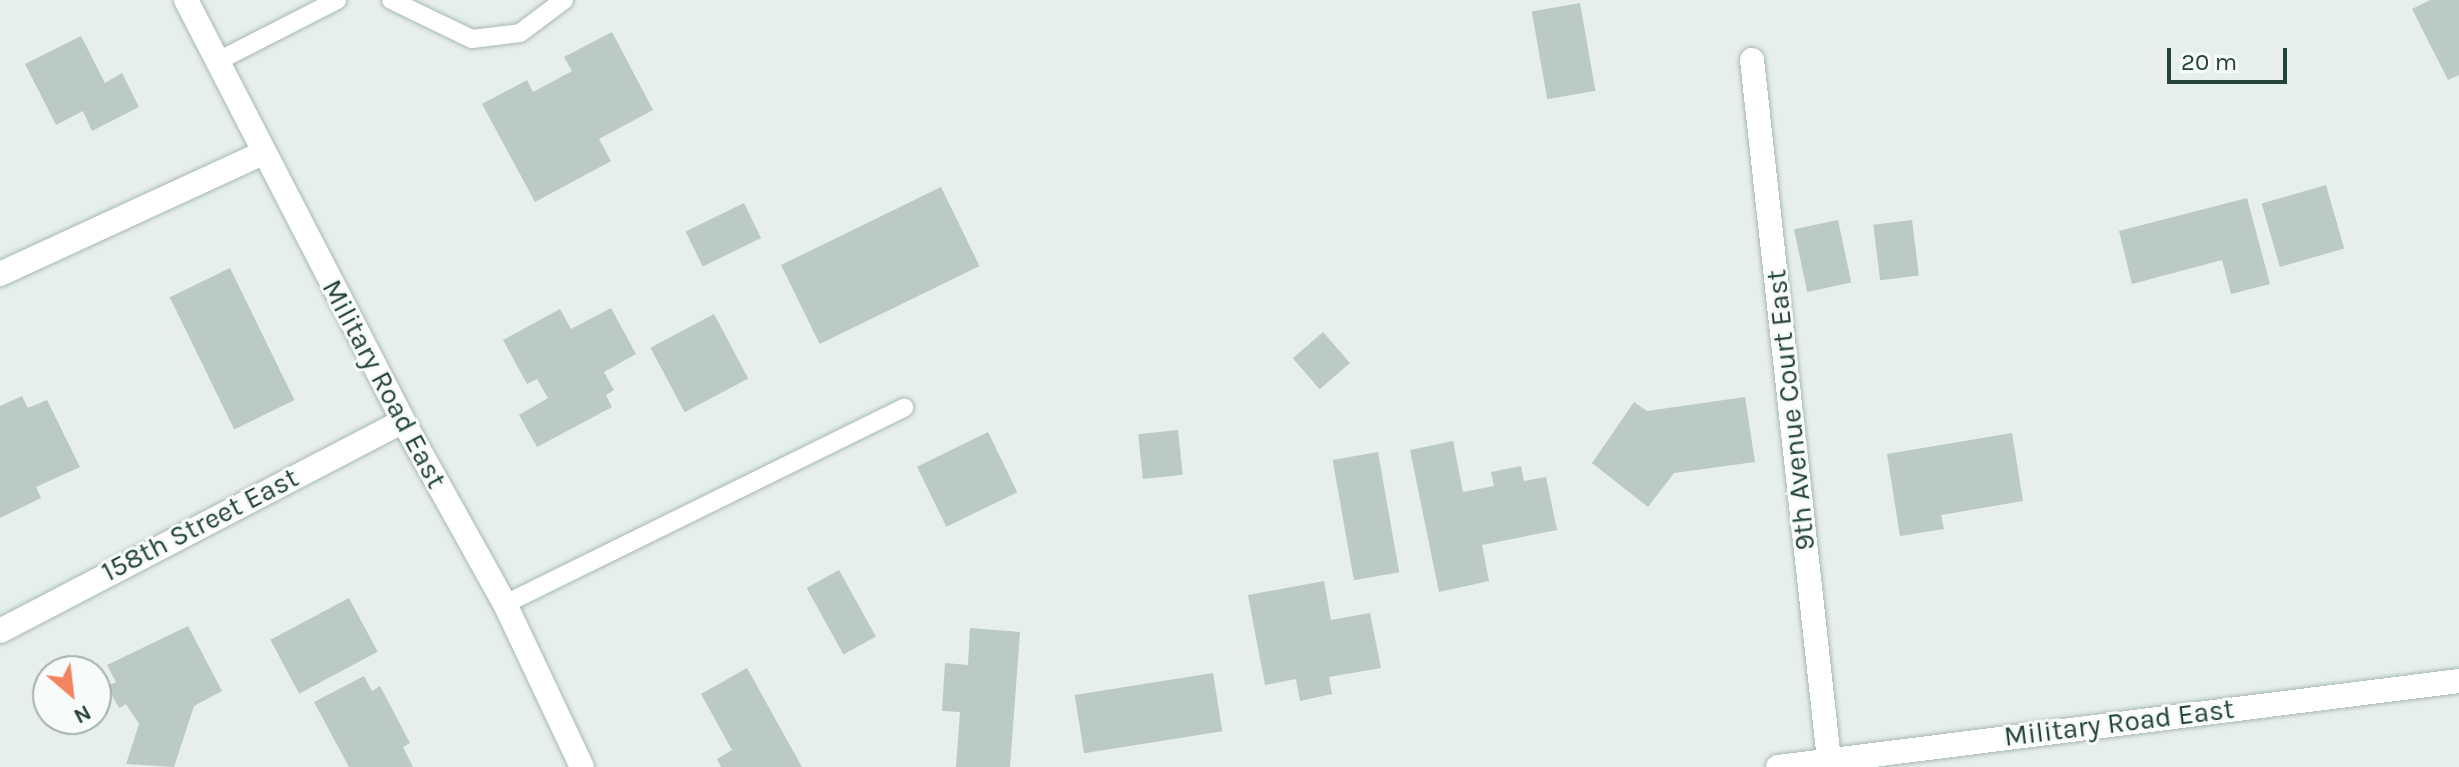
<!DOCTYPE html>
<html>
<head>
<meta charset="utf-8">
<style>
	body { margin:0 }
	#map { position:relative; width:2459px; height:767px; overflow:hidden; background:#e6efeb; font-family:Karla,sans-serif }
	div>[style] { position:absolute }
	.building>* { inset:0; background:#bbcac4; transform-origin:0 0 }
	.roads { filter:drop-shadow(0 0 2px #a8b8b2) drop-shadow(0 0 2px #a8b8b2) }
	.service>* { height:18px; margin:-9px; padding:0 9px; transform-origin:9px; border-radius:9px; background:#fff }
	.minor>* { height:24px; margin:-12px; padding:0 12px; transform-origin:12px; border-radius:12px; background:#fff }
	span { translate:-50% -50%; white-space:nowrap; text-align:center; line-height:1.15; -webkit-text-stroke:6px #f7fbf9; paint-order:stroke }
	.street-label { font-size:28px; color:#24423a }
	.north { position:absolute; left:32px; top:655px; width:80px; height:80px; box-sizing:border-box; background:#f7fbf9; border:2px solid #a3b1ad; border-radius:50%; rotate:152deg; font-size:22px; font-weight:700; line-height:32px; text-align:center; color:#24423a }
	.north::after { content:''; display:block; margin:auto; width:28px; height:36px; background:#f4845f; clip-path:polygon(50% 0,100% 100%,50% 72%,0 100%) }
	.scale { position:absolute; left:2167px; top:48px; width:120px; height:36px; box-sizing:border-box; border:4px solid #24423a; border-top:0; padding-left:10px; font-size:24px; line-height:28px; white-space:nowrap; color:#24423a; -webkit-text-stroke:6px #f7fbf9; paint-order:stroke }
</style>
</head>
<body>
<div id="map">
	<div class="building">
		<div style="clip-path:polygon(2430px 0,2459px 0,2459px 75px,2448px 80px,2412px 9px)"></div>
		<div style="left:1580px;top:3px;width:89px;height:49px;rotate:80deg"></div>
		<div style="clip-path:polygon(612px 32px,653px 110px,599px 139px,611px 161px,535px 202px,482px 104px,527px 80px,533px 92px,572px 71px,564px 57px)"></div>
		<div style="clip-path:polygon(81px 36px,105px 83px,122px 73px,139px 107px,92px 131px,83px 111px,56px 125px,25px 64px)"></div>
		<div style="left:2326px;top:185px;width:66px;height:67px;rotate:74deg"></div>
		<div style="left:941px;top:187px;width:88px;height:178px;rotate:64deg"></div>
		<div style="clip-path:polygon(2247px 198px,2270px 284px,2231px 294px,2222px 260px,2132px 284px,2119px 231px)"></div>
		<div style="left:744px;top:203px;width:39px;height:65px;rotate:64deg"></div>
		<div style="left:1838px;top:220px;width:64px;height:45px;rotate:78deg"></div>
		<div style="left:1912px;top:220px;width:56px;height:39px;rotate:83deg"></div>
		<div style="left:230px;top:268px;width:147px;height:67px;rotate:64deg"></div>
		<div style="clip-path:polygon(611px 308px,636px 354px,604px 372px,614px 390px,606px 395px,612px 407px,537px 447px,519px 415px,548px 398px,537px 379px,527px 384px,503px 340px,560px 309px,571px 329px)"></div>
		<div style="left:714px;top:314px;width:73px;height:72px;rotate:62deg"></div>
		<div style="left:1323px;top:332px;width:41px;height:40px;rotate:49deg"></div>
		<div style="clip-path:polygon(22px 396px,28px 408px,47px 400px,80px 467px,36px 487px,41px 498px,0 518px,0 406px)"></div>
		<div style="clip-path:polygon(1745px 397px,1755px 462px,1674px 473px,1648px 507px,1592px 463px,1634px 402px,1647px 411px)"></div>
		<div style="left:1178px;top:430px;width:45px;height:40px;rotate:84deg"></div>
		<div style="left:988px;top:432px;width:67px;height:79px;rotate:64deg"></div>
		<div style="clip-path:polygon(2012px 433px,2023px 501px,1941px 515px,1944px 529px,1900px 536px,1887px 454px)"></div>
		<div style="clip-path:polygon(1453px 441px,1463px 492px,1494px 486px,1491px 472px,1521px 466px,1524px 481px,1546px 477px,1557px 530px,1482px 545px,1489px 581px,1439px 592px,1410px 450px)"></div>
		<div style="left:1378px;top:452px;width:122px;height:46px;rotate:80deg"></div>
		<div style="left:839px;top:570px;width:76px;height:37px;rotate:61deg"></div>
		<div style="clip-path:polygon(1324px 581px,1331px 620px,1370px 613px,1381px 668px,1329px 677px,1332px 694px,1300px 701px,1296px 679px,1265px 685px,1248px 595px)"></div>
		<div style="left:349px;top:598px;width:61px;height:89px;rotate:62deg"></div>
		<div style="clip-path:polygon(188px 626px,222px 691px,194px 706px,174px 767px,126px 764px,139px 724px,126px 704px,119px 708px,107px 686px,116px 682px,107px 665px)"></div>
		<div style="clip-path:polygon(970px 628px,1020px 632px,1010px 767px,956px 767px,960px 712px,942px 711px,945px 663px,968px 665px)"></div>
		<div style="clip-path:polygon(747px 668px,802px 767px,721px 767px,717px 759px,732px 750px,701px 694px)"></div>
		<div style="left:1213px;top:673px;width:59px;height:140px;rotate:81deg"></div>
		<div style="clip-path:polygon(364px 676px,372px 691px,380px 686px,410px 743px,403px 747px,413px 767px,349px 767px,314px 702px)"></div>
	</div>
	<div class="roads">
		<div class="service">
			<div style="left:391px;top:0;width:90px;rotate:25.7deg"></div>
			<div style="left:472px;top:39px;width:48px;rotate:-7.1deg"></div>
			<div style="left:520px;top:33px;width:55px;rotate:-36.9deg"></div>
			<div style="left:218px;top:61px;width:134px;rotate:-27.1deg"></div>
			<div style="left:505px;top:604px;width:445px;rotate:-26.2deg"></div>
		</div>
		<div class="minor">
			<div style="left:186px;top:0;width:474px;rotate:62.7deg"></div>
			<div style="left:403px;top:421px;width:210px;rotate:60.9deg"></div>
			<div style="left:505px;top:604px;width:180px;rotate:64.7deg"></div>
			<div style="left:1752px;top:60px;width:704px;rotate:83.72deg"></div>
			<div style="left:0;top:274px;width:289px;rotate:-24.7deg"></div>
			<div style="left:0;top:631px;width:454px;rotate:-27.5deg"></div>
			<div style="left:1778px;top:767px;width:686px;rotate:-7.2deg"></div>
		</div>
	</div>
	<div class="street-label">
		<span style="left:384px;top:384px;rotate:62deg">Military Road East</span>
		<span style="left:1791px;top:410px;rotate:-96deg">9th Avenue Court East</span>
		<span style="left:200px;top:525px;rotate:-27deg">158th Street East</span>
		<span style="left:2119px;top:723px;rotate:-7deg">Military Road East</span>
	</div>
	<div class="north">N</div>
	<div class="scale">20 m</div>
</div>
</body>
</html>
